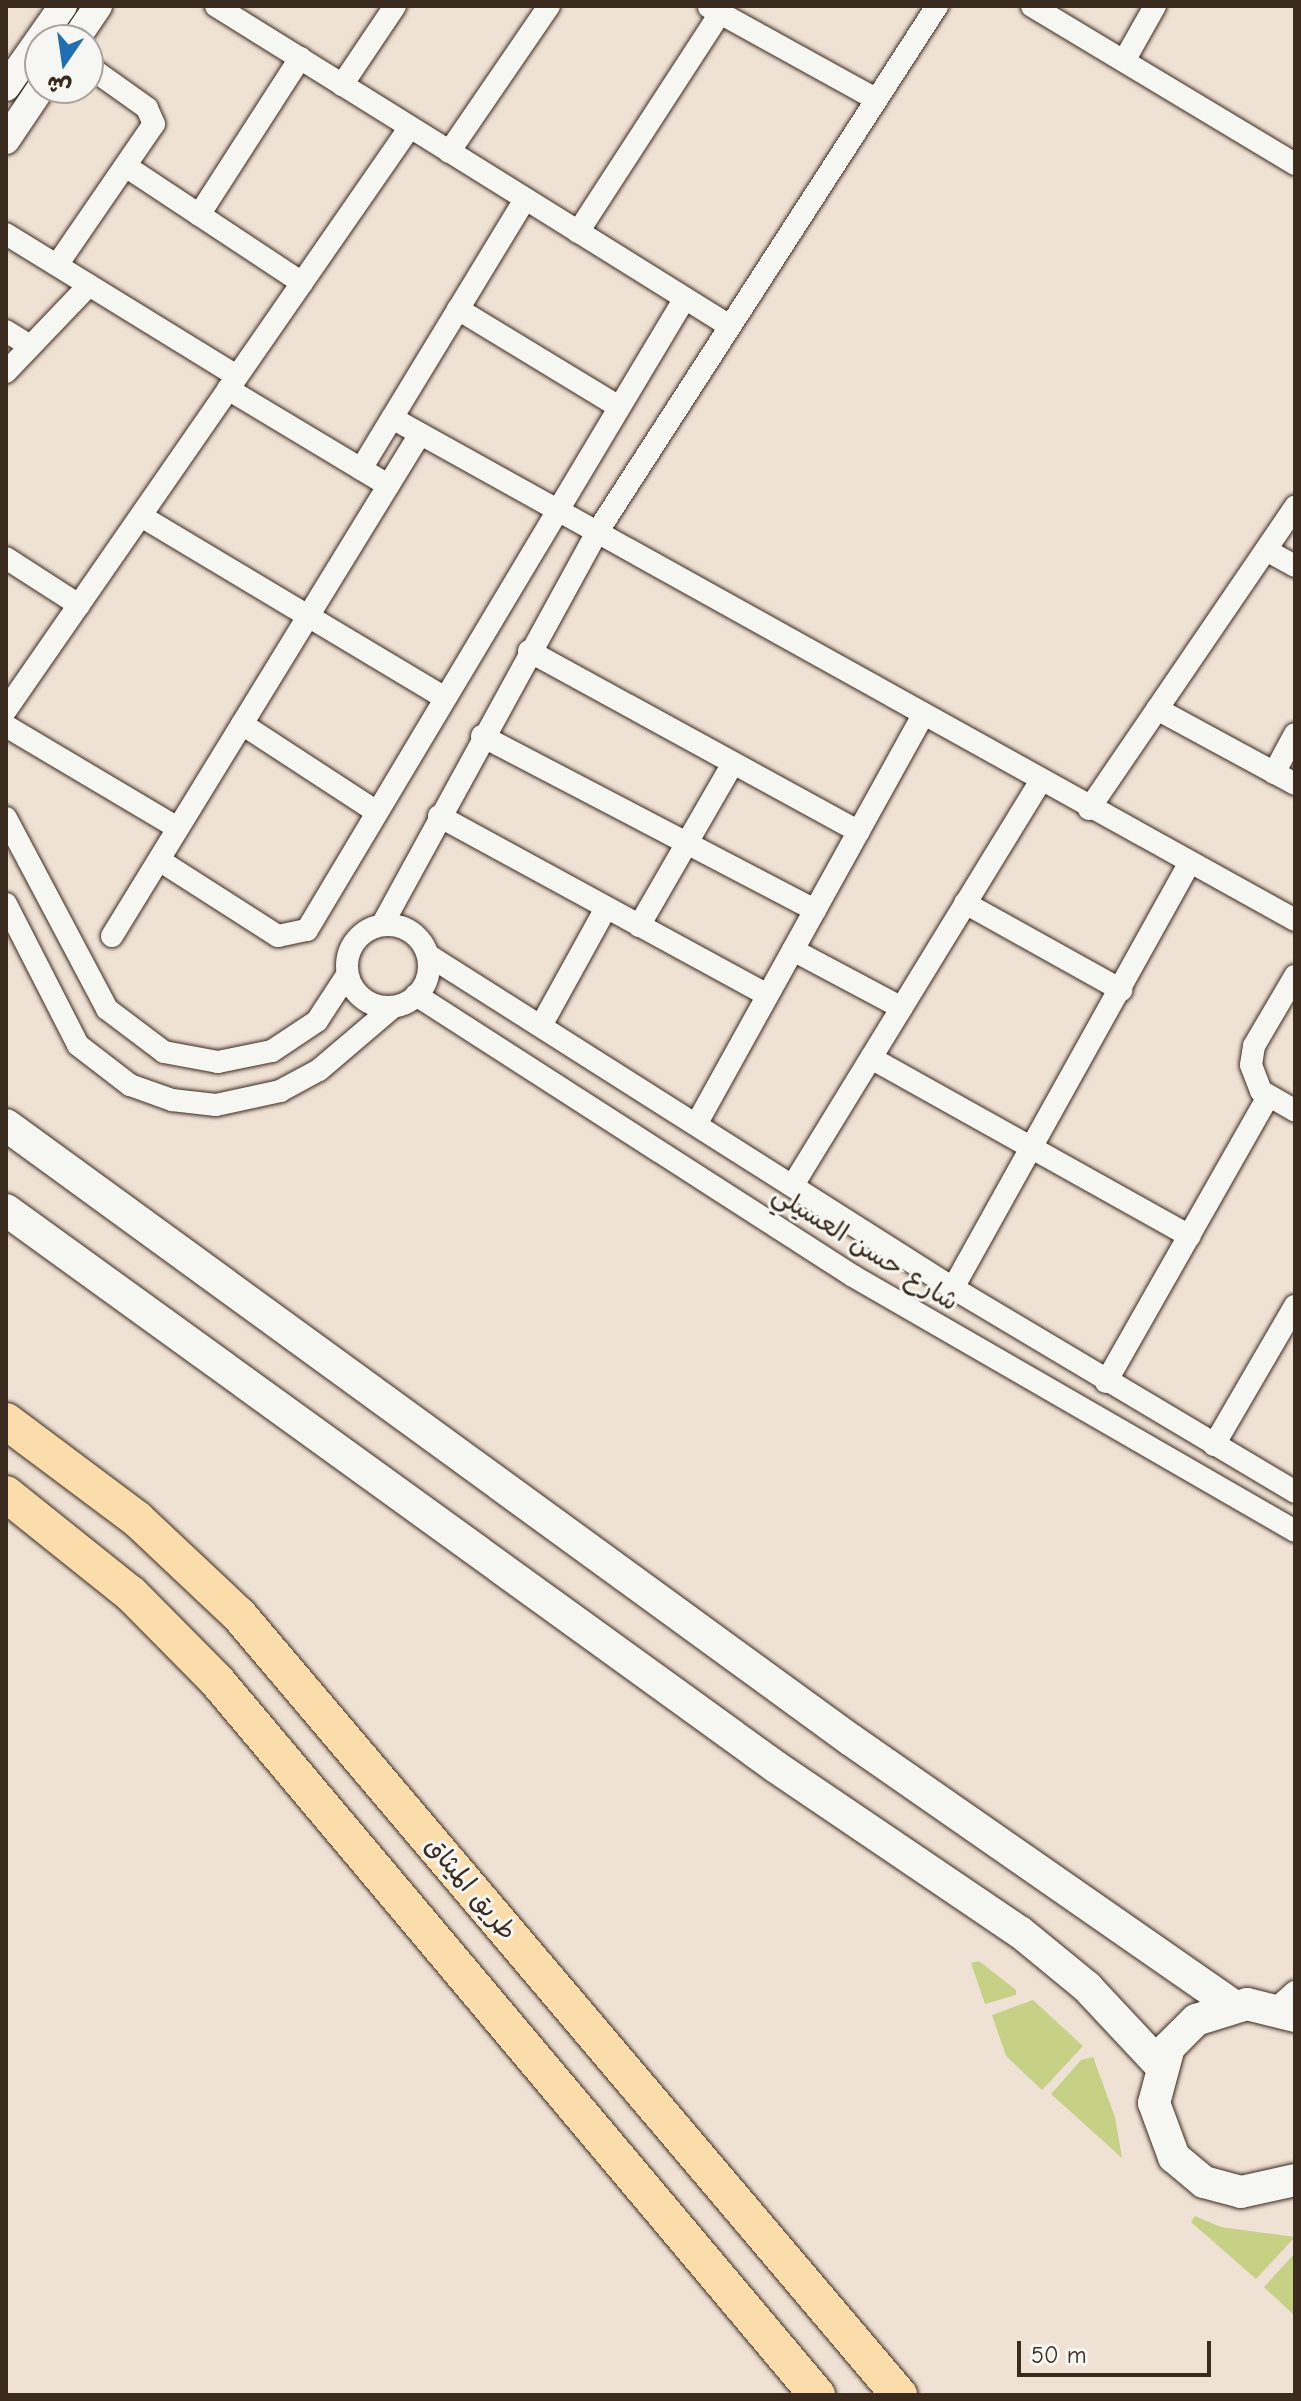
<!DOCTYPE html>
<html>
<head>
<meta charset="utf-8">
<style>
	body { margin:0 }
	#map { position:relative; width:1301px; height:2401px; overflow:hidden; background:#efe2d5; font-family:"Comic Neue","Playpen Sans Arabic",sans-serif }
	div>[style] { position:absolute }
	.green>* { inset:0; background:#c6d185 }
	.roads { filter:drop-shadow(0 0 2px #3b2a1e) drop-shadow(0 0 2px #3b2a1e) }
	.minor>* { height:22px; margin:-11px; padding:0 11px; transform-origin:11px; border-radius:11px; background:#f6f6f2 }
	.minor>.ring { margin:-11px; padding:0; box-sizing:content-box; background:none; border:22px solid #f6f6f2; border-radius:50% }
	.tertiary>* { height:28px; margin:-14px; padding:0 14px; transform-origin:14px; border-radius:14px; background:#f6f6f2 }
	.secondary>* { height:32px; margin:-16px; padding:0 16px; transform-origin:16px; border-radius:16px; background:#f6f6f2 }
	.primary>* { height:36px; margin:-18px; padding:0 18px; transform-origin:18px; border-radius:18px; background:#faddab }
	span { translate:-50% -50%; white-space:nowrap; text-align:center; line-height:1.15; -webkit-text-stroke:6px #f6f6f2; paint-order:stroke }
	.street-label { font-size:26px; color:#3b2a1e }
	.frame { position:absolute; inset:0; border:8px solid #3b2a1e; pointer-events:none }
	.north { position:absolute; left:24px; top:24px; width:80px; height:80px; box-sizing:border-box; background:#f6f6f2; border:2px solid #aba49d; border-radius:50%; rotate:193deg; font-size:22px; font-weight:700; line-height:32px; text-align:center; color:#3b2a1e }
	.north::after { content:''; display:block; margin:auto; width:28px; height:36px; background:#1f6fb2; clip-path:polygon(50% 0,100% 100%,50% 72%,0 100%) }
	.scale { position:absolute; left:1017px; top:2341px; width:194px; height:36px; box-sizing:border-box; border:4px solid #3b2a1e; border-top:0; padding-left:10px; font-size:24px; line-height:28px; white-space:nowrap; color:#3b2a1e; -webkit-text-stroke:6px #f6f6f2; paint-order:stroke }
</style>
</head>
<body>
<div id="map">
	<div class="green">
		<div style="clip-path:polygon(979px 1961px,1016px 1990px,1016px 1995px,985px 2004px,971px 1963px)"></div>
		<div style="clip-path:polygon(1033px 2000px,1083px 2046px,1042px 2090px,1006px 2056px,992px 2015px)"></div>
		<div style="clip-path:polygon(1093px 2057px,1115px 2117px,1122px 2158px,1051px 2094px,1081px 2060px)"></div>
		<div style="clip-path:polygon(1195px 2216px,1221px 2227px,1295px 2237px,1256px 2279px,1191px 2222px)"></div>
		<div style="clip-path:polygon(1295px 2253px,1295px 2316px,1264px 2287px)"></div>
	</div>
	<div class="roads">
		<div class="minor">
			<div style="left:216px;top:6px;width:603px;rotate:31.92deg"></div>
			<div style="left:1032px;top:6px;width:307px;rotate:31deg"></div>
			<div style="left:709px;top:7px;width:191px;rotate:28.9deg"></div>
			<div style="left:1124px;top:61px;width:63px;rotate:-60.6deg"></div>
			<div style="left:342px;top:85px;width:95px;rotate:-56.1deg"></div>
			<div style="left:449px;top:152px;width:177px;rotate:-55.6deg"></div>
			<div style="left:127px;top:167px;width:210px;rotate:33.5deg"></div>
			<div style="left:199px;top:215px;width:187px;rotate:-57.2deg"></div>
			<div style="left:578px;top:232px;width:261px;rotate:-57deg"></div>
			<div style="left:6px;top:234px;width:271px;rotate:31.6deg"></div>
			<div style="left:57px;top:265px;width:171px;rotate:-55.5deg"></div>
			<div style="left:154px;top:124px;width:17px;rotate:-114deg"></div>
			<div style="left:147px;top:108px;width:72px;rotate:-144.6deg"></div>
			<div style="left:458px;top:309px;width:188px;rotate:31.3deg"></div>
			<div style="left:6px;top:331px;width:28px;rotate:32deg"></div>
			<div style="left:6px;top:372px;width:120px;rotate:-46.3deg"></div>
			<div style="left:228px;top:389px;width:187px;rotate:31deg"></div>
			<div style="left:392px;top:418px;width:1033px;rotate:29.07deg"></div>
			<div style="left:361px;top:469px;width:316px;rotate:-58.7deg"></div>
			<div style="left:141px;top:516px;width:354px;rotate:30.9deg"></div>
			<div style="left:1266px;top:550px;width:33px;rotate:29deg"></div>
			<div style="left:6px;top:558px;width:87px;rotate:32.8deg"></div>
			<div style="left:529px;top:651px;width:376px;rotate:28.7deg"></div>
			<div style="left:1157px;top:709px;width:157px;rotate:28.5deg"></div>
			<div style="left:6px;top:710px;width:709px;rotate:-55.28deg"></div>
			<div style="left:242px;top:724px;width:161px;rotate:33.1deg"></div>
			<div style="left:6px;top:726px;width:200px;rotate:30.7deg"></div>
			<div style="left:482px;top:736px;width:376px;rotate:27.6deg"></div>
			<div style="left:1274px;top:773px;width:44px;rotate:-61.7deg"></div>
			<div style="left:1089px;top:809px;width:366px;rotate:-55.7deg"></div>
			<div style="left:439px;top:816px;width:374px;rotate:28.6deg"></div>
			<div style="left:6px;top:818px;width:216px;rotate:62.1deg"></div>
			<div style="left:107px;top:1009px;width:71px;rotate:37deg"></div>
			<div style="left:164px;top:1052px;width:55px;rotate:10.5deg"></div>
			<div style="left:218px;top:1062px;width:55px;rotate:-11.5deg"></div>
			<div style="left:272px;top:1051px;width:54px;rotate:-33.7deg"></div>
			<div style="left:317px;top:1021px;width:55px;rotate:-56.9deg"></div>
			<div style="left:159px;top:860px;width:141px;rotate:32.6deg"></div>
			<div style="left:278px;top:936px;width:30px;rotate:-12deg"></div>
			<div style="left:307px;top:930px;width:736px;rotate:-59.12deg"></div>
			<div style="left:965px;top:903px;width:179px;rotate:29.1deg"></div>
			<div style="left:6px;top:904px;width:158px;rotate:62.9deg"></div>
			<div style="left:78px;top:1045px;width:66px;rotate:37.6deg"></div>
			<div style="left:130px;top:1085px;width:45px;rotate:19.7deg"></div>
			<div style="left:172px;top:1100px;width:44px;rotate:6.5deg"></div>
			<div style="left:216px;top:1105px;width:66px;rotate:-12.3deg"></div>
			<div style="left:280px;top:1091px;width:44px;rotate:-28.3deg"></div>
			<div style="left:319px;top:1070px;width:97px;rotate:-40.4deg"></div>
			<div class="ring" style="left:347px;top:925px;width:60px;height:60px"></div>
			<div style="left:382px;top:925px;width:446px;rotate:-61.3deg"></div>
			<div style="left:596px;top:534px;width:629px;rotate:-57.14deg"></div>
			<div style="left:639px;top:926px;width:188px;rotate:-60deg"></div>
			<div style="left:112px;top:936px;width:589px;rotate:-58.47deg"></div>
			<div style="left:793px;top:950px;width:123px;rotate:28deg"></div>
			<div style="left:428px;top:955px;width:622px;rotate:32.39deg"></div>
			<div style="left:953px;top:1288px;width:398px;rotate:30.8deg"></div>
			<div style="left:1295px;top:976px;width:81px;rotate:120.4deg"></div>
			<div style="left:1254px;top:1046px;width:19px;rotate:99deg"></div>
			<div style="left:1251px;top:1065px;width:28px;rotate:69deg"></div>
			<div style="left:1261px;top:1091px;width:39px;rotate:30deg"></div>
			<div style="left:416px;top:995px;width:520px;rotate:32.74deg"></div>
			<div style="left:853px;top:1276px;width:510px;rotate:29.98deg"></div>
			<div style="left:542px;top:1024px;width:132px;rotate:-61.1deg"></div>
			<div style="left:871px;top:1058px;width:365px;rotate:29.2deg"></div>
			<div style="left:697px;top:1123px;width:466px;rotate:-61deg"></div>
			<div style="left:793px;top:1185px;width:473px;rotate:-58.5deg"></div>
			<div style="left:953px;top:1288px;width:487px;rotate:-60.9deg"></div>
			<div style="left:1106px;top:1382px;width:328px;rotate:-60.4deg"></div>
			<div style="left:1214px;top:1445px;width:161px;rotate:-59.8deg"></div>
			<div style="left:1277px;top:2008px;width:24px;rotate:-42deg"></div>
		</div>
		<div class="tertiary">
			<div style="left:75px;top:40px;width:41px;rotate:-55.9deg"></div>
			<div style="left:6px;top:87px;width:99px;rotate:-54.9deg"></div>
			<div style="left:6px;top:140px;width:63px;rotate:-56.1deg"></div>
		</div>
		<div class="secondary">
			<div style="left:6px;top:1125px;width:1045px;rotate:36.05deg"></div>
			<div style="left:851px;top:1740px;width:464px;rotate:34.8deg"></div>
			<div style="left:6px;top:1210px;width:950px;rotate:35.88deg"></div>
			<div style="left:776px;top:1767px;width:295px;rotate:34.1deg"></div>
			<div style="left:1020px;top:1932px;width:87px;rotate:39.4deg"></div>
			<div style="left:1087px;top:1987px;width:107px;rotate:46.9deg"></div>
			<div style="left:1295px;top:2016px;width:49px;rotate:-166deg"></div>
			<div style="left:1247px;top:2004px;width:53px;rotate:162.6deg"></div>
			<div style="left:1196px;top:2020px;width:38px;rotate:135deg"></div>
			<div style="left:1169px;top:2047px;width:58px;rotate:105deg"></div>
			<div style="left:1154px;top:2103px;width:58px;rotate:69.7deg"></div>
			<div style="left:1174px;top:2157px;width:39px;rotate:40deg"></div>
			<div style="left:1204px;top:2182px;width:38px;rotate:15deg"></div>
			<div style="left:1241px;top:2192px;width:55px;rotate:-12.5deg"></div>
		</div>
		<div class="primary">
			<div style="left:6px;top:1421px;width:164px;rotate:36.8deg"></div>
			<div style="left:137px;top:1519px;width:140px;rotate:43.3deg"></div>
			<div style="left:239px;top:1615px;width:1022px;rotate:49.76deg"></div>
			<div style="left:6px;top:1494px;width:160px;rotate:38.7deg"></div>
			<div style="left:131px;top:1594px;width:122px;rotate:45.3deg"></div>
			<div style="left:217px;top:1681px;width:933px;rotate:49.96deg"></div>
		</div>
	</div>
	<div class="street-label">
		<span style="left:865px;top:1249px;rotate:32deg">شارع حسن العسيلي</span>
		<span style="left:470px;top:1889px;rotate:50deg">طريق الميثاق</span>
	</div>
	<div class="frame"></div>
	<div class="north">ش</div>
	<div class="scale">50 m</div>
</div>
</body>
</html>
